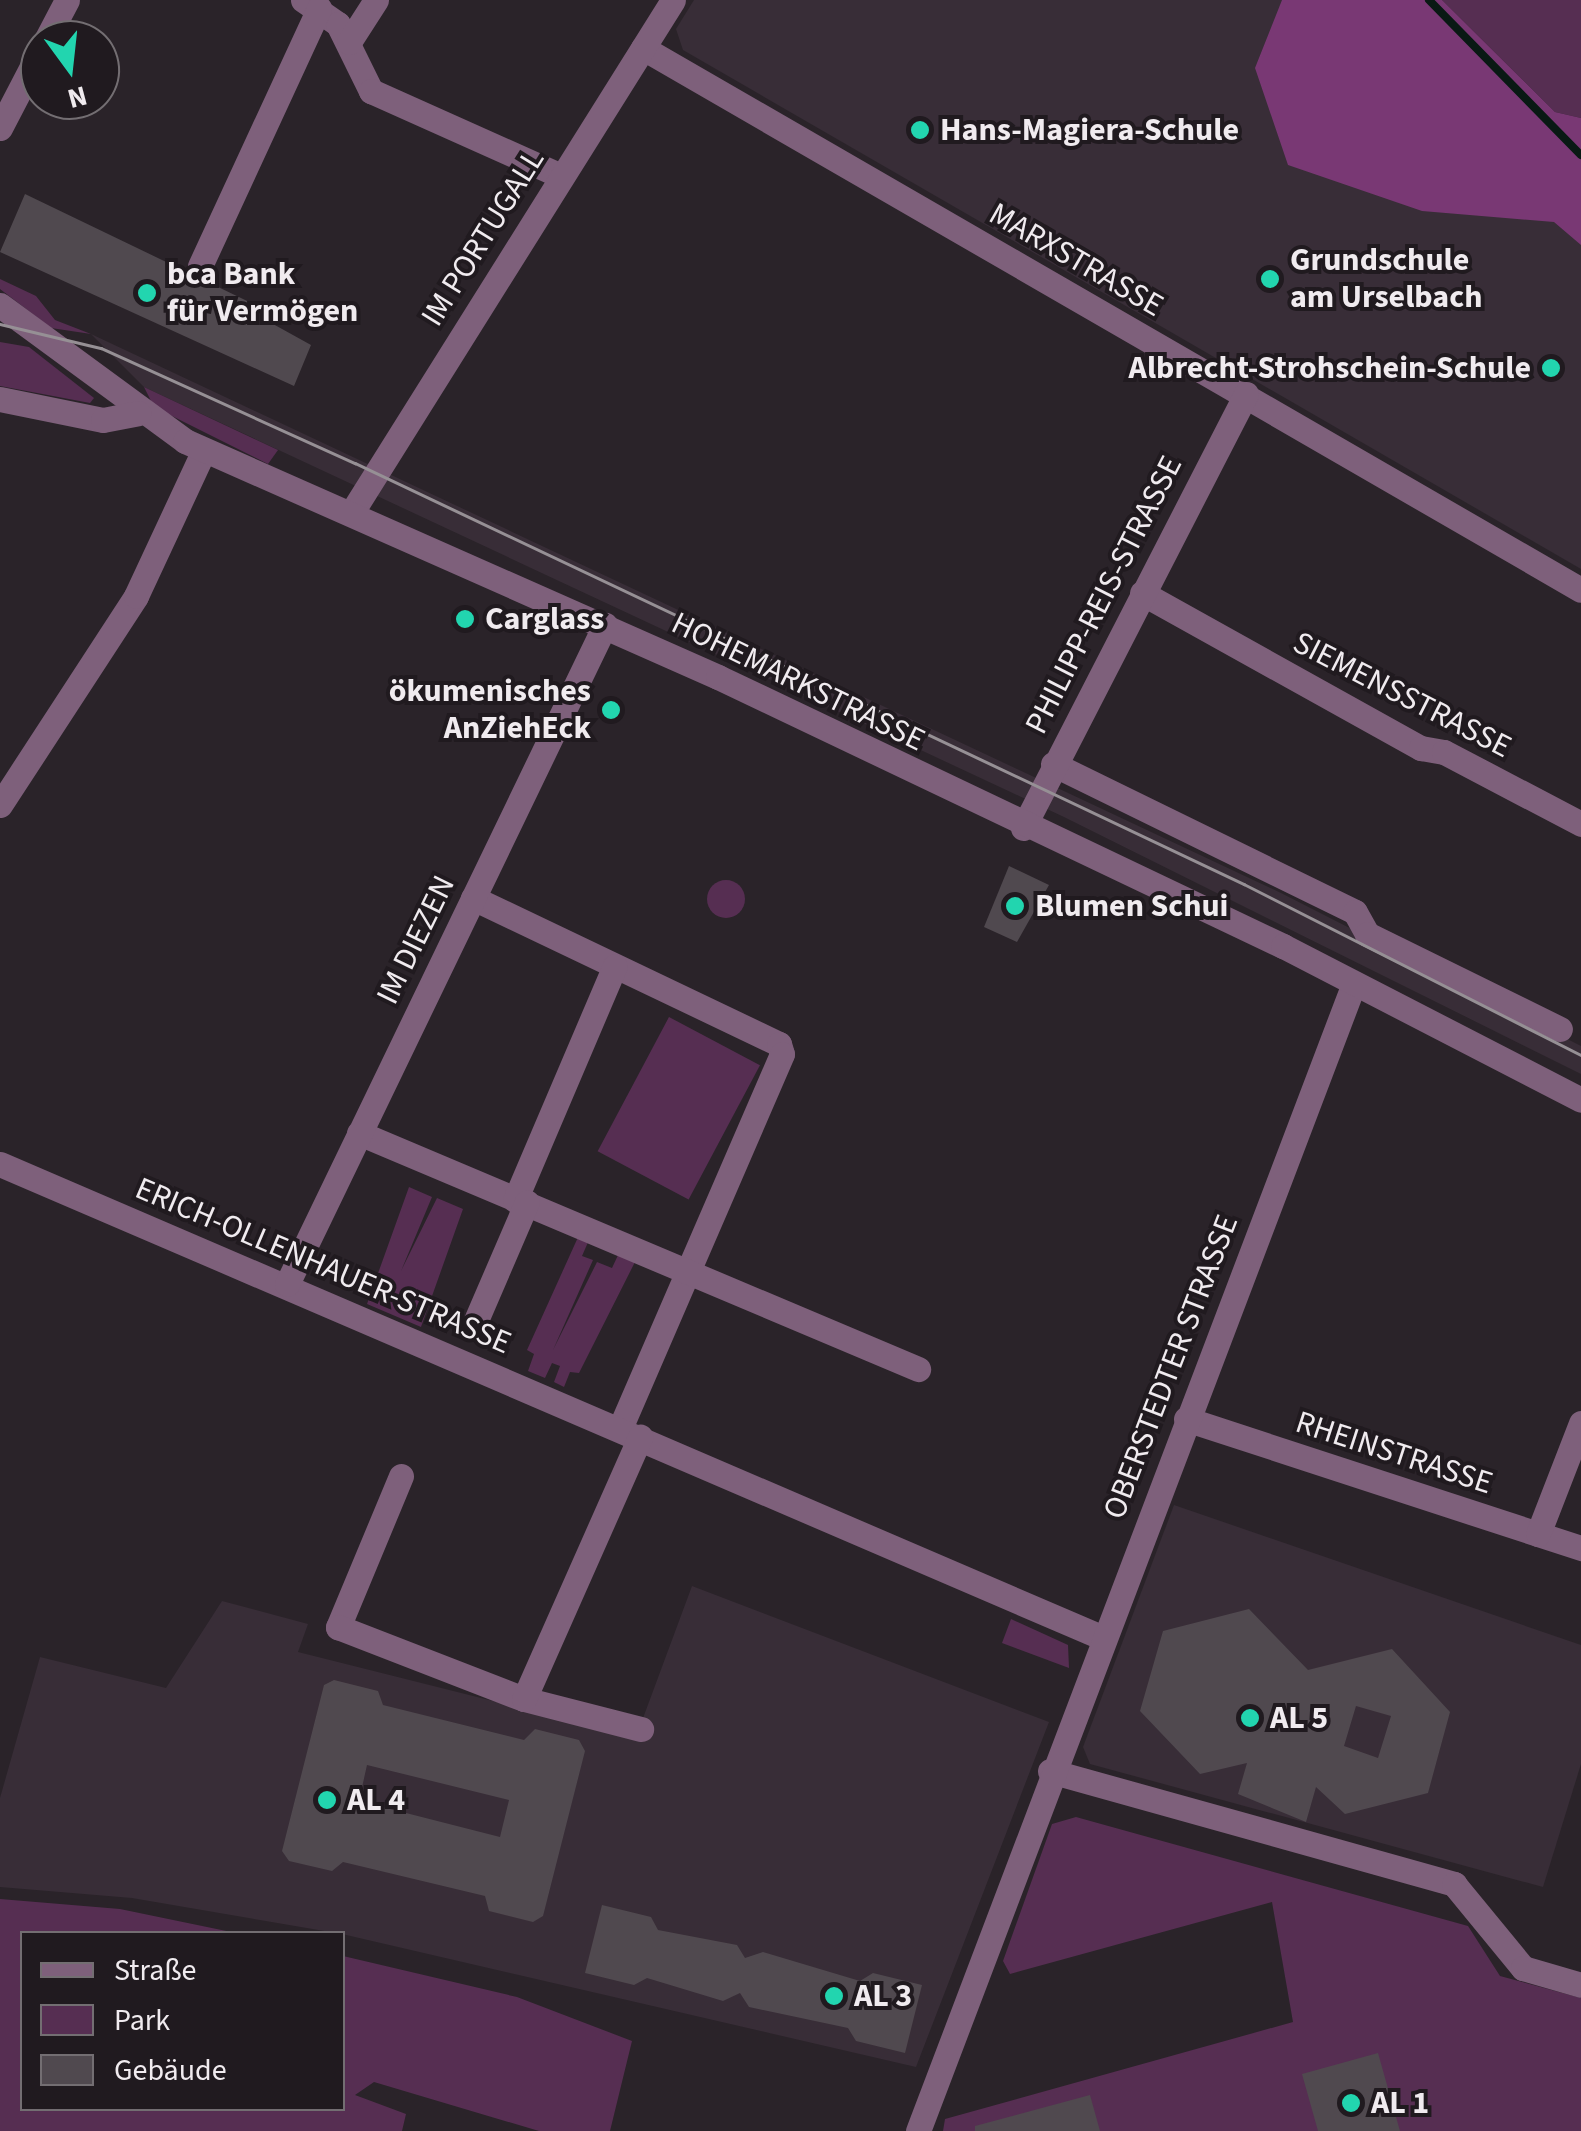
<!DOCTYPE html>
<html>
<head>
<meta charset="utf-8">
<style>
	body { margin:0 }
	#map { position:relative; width:1581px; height:2131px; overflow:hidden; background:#2a2329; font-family:"Source Sans 3",sans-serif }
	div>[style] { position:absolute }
	.built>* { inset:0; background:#382d37 }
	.green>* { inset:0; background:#562e52; transform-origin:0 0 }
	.round { border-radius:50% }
	.forest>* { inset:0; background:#793874 }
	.stream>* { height:8px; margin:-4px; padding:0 4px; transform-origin:4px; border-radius:4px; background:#091914 }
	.building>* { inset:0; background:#50494f }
	.minor>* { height:25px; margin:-12.5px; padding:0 12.5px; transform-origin:12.5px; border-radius:12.5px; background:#7e607b }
	.tertiary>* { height:25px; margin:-12.5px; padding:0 12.5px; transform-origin:12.5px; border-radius:12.5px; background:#7e607b }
	.tram>* { height:2.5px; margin:-1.25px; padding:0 1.25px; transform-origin:1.25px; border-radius:1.25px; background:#969095 }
	.dots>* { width:28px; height:28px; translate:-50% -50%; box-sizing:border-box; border:5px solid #201a1f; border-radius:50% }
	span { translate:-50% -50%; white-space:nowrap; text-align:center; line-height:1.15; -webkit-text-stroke:8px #201a1f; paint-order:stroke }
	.poi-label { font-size:32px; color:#f0ebef; font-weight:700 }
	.left { translate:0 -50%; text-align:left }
	.right { translate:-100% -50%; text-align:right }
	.street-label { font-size:32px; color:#f0ebef }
	.legend { position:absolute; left:20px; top:1931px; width:325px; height:180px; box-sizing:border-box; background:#201a1f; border:2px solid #736e72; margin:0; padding:12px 18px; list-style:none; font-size:30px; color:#f0ebef }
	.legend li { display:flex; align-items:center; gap:20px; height:50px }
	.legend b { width:50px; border:2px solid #736e72 }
	.north { position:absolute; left:20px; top:20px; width:100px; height:100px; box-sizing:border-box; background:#201a1f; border:2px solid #736e72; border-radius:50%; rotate:165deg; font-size:28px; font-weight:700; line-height:40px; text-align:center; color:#f0ebef }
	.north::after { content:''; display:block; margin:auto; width:35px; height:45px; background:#22d5af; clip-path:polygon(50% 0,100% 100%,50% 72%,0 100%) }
</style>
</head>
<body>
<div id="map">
	<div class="built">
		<div style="clip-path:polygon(694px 0,1394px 0,1581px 189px,1581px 569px,683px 50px,676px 29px)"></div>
		<div style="clip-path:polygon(91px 334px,1281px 893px,1581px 1046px,1581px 1074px,1064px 817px,144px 387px)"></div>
		<div style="clip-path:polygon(1174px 1505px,1581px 1645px,1581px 1764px,1543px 1887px,1090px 1764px,1083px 1747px)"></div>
		<div style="clip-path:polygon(692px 1586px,1049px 1722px,916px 2067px,342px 1934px,132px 1898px,0 1887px,0 1798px,40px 1657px,166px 1688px,222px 1601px,308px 1624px,298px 1652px,636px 1737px)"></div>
	</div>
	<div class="green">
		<div style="clip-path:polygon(1442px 0,1581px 0,1581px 118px,1555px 112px)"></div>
		<div style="clip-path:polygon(0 279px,36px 296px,55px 320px,91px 334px,51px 328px,0 289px)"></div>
		<div style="clip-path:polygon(0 342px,29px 347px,94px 398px,90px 403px,0 386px)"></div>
		<div style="clip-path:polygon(144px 387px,278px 450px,268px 464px,154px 407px)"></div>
		<div class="round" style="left:707px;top:880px;width:38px;height:38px"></div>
		<div style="left:669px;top:1017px;width:103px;height:152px;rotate:28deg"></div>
		<div style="clip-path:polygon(409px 1187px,432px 1197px,401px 1271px,437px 1198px,463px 1209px,421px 1327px,367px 1304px)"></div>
		<div style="clip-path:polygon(579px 1235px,589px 1240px,582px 1256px,593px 1260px,553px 1350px,597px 1262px,612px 1268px,619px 1253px,636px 1260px,579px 1373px,570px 1372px,564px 1387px,554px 1382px,560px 1366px,552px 1363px,545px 1378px,528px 1371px,534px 1354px,527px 1350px)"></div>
		<div style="clip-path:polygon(1011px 1619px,1068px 1645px,1069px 1668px,1002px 1643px)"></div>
		<div style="clip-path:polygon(1076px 1817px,1468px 1926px,1500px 1976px,1581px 1998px,1581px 2131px,943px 2131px,945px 2119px,1293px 2022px,1272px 1902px,1010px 1974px,1003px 1961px,1052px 1824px)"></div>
		<div style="clip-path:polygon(0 1899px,120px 1909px,236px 1933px,22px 1934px,22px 2108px,342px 2108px,343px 1956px,517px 1997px,632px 2041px,610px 2131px,539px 2131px,374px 2082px,355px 2095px,406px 2114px,402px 2131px,0 2131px)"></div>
	</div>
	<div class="forest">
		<div style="clip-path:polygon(1282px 0,1442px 0,1555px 112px,1581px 118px,1581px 245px,1554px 222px,1422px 211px,1288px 165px,1255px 68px)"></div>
	</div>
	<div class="stream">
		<div style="left:1429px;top:0;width:217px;rotate:45.6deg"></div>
	</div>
	<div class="building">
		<div style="clip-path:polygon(25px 194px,268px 311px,264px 319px,311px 345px,294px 386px,0 252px)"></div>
		<div style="clip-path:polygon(1009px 866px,1049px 885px,1017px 942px,984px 927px)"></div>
		<div style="clip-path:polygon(evenodd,1249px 1609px,1308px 1670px,1392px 1649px,1450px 1712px,1428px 1793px,1345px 1814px,1316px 1787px,1306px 1822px,1238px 1794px,1247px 1763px,1200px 1774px,1140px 1711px,1163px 1631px,1249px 1609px,1356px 1706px,1391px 1716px,1378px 1758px,1344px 1746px,1356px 1706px)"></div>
		<div style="clip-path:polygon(evenodd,334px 1680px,378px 1691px,383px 1705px,524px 1740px,535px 1729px,579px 1740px,585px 1751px,543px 1916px,533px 1922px,489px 1911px,485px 1896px,343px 1862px,332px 1871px,289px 1861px,282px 1851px,324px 1685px,334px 1680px,367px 1765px,509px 1800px,500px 1837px,359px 1801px,367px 1765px)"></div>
		<div style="clip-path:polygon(602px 1905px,651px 1917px,658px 1930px,737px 1945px,745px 1958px,763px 1952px,860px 1981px,873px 1973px,922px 1985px,905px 2053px,856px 2041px,848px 2028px,749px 2007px,740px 1993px,723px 2001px,647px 1978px,634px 1985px,585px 1973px)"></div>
		<div style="clip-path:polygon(1378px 2053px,1400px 2131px,1318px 2131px,1302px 2074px)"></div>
		<div style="clip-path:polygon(1090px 2095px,1100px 2131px,975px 2131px,975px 2126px)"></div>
	</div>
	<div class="minor">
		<div style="left:303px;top:0;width:42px;rotate:34.4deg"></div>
		<div style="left:338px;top:24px;width:75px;rotate:63.8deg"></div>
		<div style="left:371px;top:91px;width:208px;rotate:24.1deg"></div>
		<div style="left:46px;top:40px;width:45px;rotate:-62.3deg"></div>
		<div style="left:349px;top:42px;width:50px;rotate:-57.3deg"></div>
		<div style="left:643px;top:48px;width:1083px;rotate:30.02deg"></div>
		<div style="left:0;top:128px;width:87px;rotate:-62.5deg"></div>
		<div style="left:200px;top:266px;width:284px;rotate:-65.2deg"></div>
		<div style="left:352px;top:512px;width:604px;rotate:-57.91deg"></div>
		<div style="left:1142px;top:593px;width:319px;rotate:29.1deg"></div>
		<div style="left:1421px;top:748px;width:23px;rotate:10deg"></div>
		<div style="left:1444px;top:752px;width:155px;rotate:27.7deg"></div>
		<div style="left:1053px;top:764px;width:336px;rotate:26.1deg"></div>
		<div style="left:1355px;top:912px;width:25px;rotate:61deg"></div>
		<div style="left:1367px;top:934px;width:215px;rotate:26.2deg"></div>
		<div style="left:0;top:805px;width:249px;rotate:-56.9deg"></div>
		<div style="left:136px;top:596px;width:161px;rotate:-65deg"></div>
		<div style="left:1023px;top:828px;width:488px;rotate:-62.8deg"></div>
		<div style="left:473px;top:898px;width:339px;rotate:25.5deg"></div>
		<div style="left:779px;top:1044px;width:10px;rotate:73deg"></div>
		<div style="left:782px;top:1054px;width:408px;rotate:113.4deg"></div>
		<div style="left:359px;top:1133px;width:607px;rotate:22.89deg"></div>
		<div style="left:0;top:1164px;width:1201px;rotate:23.25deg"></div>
		<div style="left:515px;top:1200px;width:254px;rotate:-66.9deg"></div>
		<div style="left:287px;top:1284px;width:732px;rotate:-64.24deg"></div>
		<div style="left:477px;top:1318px;width:126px;rotate:-66.7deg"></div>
		<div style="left:1186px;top:1419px;width:416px;rotate:18.1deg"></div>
		<div style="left:401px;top:1476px;width:164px;rotate:112.6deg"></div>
		<div style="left:338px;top:1627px;width:199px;rotate:21.2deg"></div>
		<div style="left:524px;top:1699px;width:121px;rotate:14.4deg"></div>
		<div style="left:1538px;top:1534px;width:119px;rotate:-68.8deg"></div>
		<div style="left:524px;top:1699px;width:287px;rotate:-66.1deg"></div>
		<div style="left:1050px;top:1771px;width:420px;rotate:15.6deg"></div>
		<div style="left:1454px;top:1884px;width:109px;rotate:50.6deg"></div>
		<div style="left:1523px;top:1968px;width:60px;rotate:16.3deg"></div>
		<div style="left:918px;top:2131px;width:1225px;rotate:-69.2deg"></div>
	</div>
	<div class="tertiary">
		<div style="left:0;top:305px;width:230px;rotate:36.3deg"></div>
		<div style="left:185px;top:441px;width:583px;rotate:23.88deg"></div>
		<div style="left:718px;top:677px;width:626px;rotate:25.46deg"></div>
		<div style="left:1283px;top:946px;width:335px;rotate:27.3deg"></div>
		<div style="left:0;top:399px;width:105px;rotate:11.5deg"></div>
		<div style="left:103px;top:420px;width:36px;rotate:-11deg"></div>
	</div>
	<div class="tram">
		<div style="left:0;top:324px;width:104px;rotate:13.4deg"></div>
		<div style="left:101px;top:348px;width:279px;rotate:24.4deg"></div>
		<div style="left:355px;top:463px;width:984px;rotate:25.34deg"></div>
		<div style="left:1244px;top:884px;width:378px;rotate:26.9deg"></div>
	</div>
	<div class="dots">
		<div style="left:920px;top:130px;background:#22d5af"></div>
		<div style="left:1270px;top:279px;background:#22d5af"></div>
		<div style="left:147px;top:293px;background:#22d5af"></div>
		<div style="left:1551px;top:368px;background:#22d5af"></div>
		<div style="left:465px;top:619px;background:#22d5af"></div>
		<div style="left:611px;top:710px;background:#22d5af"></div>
		<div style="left:1015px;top:906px;background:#22d5af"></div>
		<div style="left:1250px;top:1718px;background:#22d5af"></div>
		<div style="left:327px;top:1800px;background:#22d5af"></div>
		<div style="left:834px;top:1996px;background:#22d5af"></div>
		<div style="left:1351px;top:2103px;background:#22d5af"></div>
	</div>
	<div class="poi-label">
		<span class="left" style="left:940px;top:130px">Hans-Magiera-Schule</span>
		<span class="left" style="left:1290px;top:279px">Grundschule<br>am Urselbach</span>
		<span class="left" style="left:167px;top:293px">bca Bank<br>für Vermögen</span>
		<span class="right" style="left:1531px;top:368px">Albrecht-Strohschein-Schule</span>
		<span class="left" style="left:485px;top:619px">Carglass</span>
		<span class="right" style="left:591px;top:710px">ökumenisches<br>AnZiehEck</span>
		<span class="left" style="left:1035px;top:906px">Blumen Schui</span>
		<span class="left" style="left:1270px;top:1718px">AL 5</span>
		<span class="left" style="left:347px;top:1800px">AL 4</span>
		<span class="left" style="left:854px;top:1996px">AL 3</span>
		<span class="left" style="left:1371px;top:2103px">AL 1</span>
	</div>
	<div class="street-label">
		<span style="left:483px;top:238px;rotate:-58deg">IM PORTUGALL</span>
		<span style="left:1076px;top:260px;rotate:30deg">MARXSTRASSE</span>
		<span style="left:1104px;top:595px;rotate:-63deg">PHILIPP-REIS-STRASSE</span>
		<span style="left:798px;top:682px;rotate:26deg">HOHEMARKSTRASSE</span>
		<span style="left:1402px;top:695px;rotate:27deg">SIEMENSSTRASSE</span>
		<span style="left:416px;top:940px;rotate:-64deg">IM DIEZEN</span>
		<span style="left:323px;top:1266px;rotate:23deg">ERICH-OLLENHAUER-STRASSE</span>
		<span style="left:1171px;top:1367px;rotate:-69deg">OBERSTEDTER STRASSE</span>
		<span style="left:1394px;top:1453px;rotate:18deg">RHEINSTRASSE</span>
	</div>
	<ul class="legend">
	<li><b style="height:12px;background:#7e607b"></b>Straße</li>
	<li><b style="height:28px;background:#562e52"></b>Park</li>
	<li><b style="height:28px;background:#50494f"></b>Gebäude</li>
	</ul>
	<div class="north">N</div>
</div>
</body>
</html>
